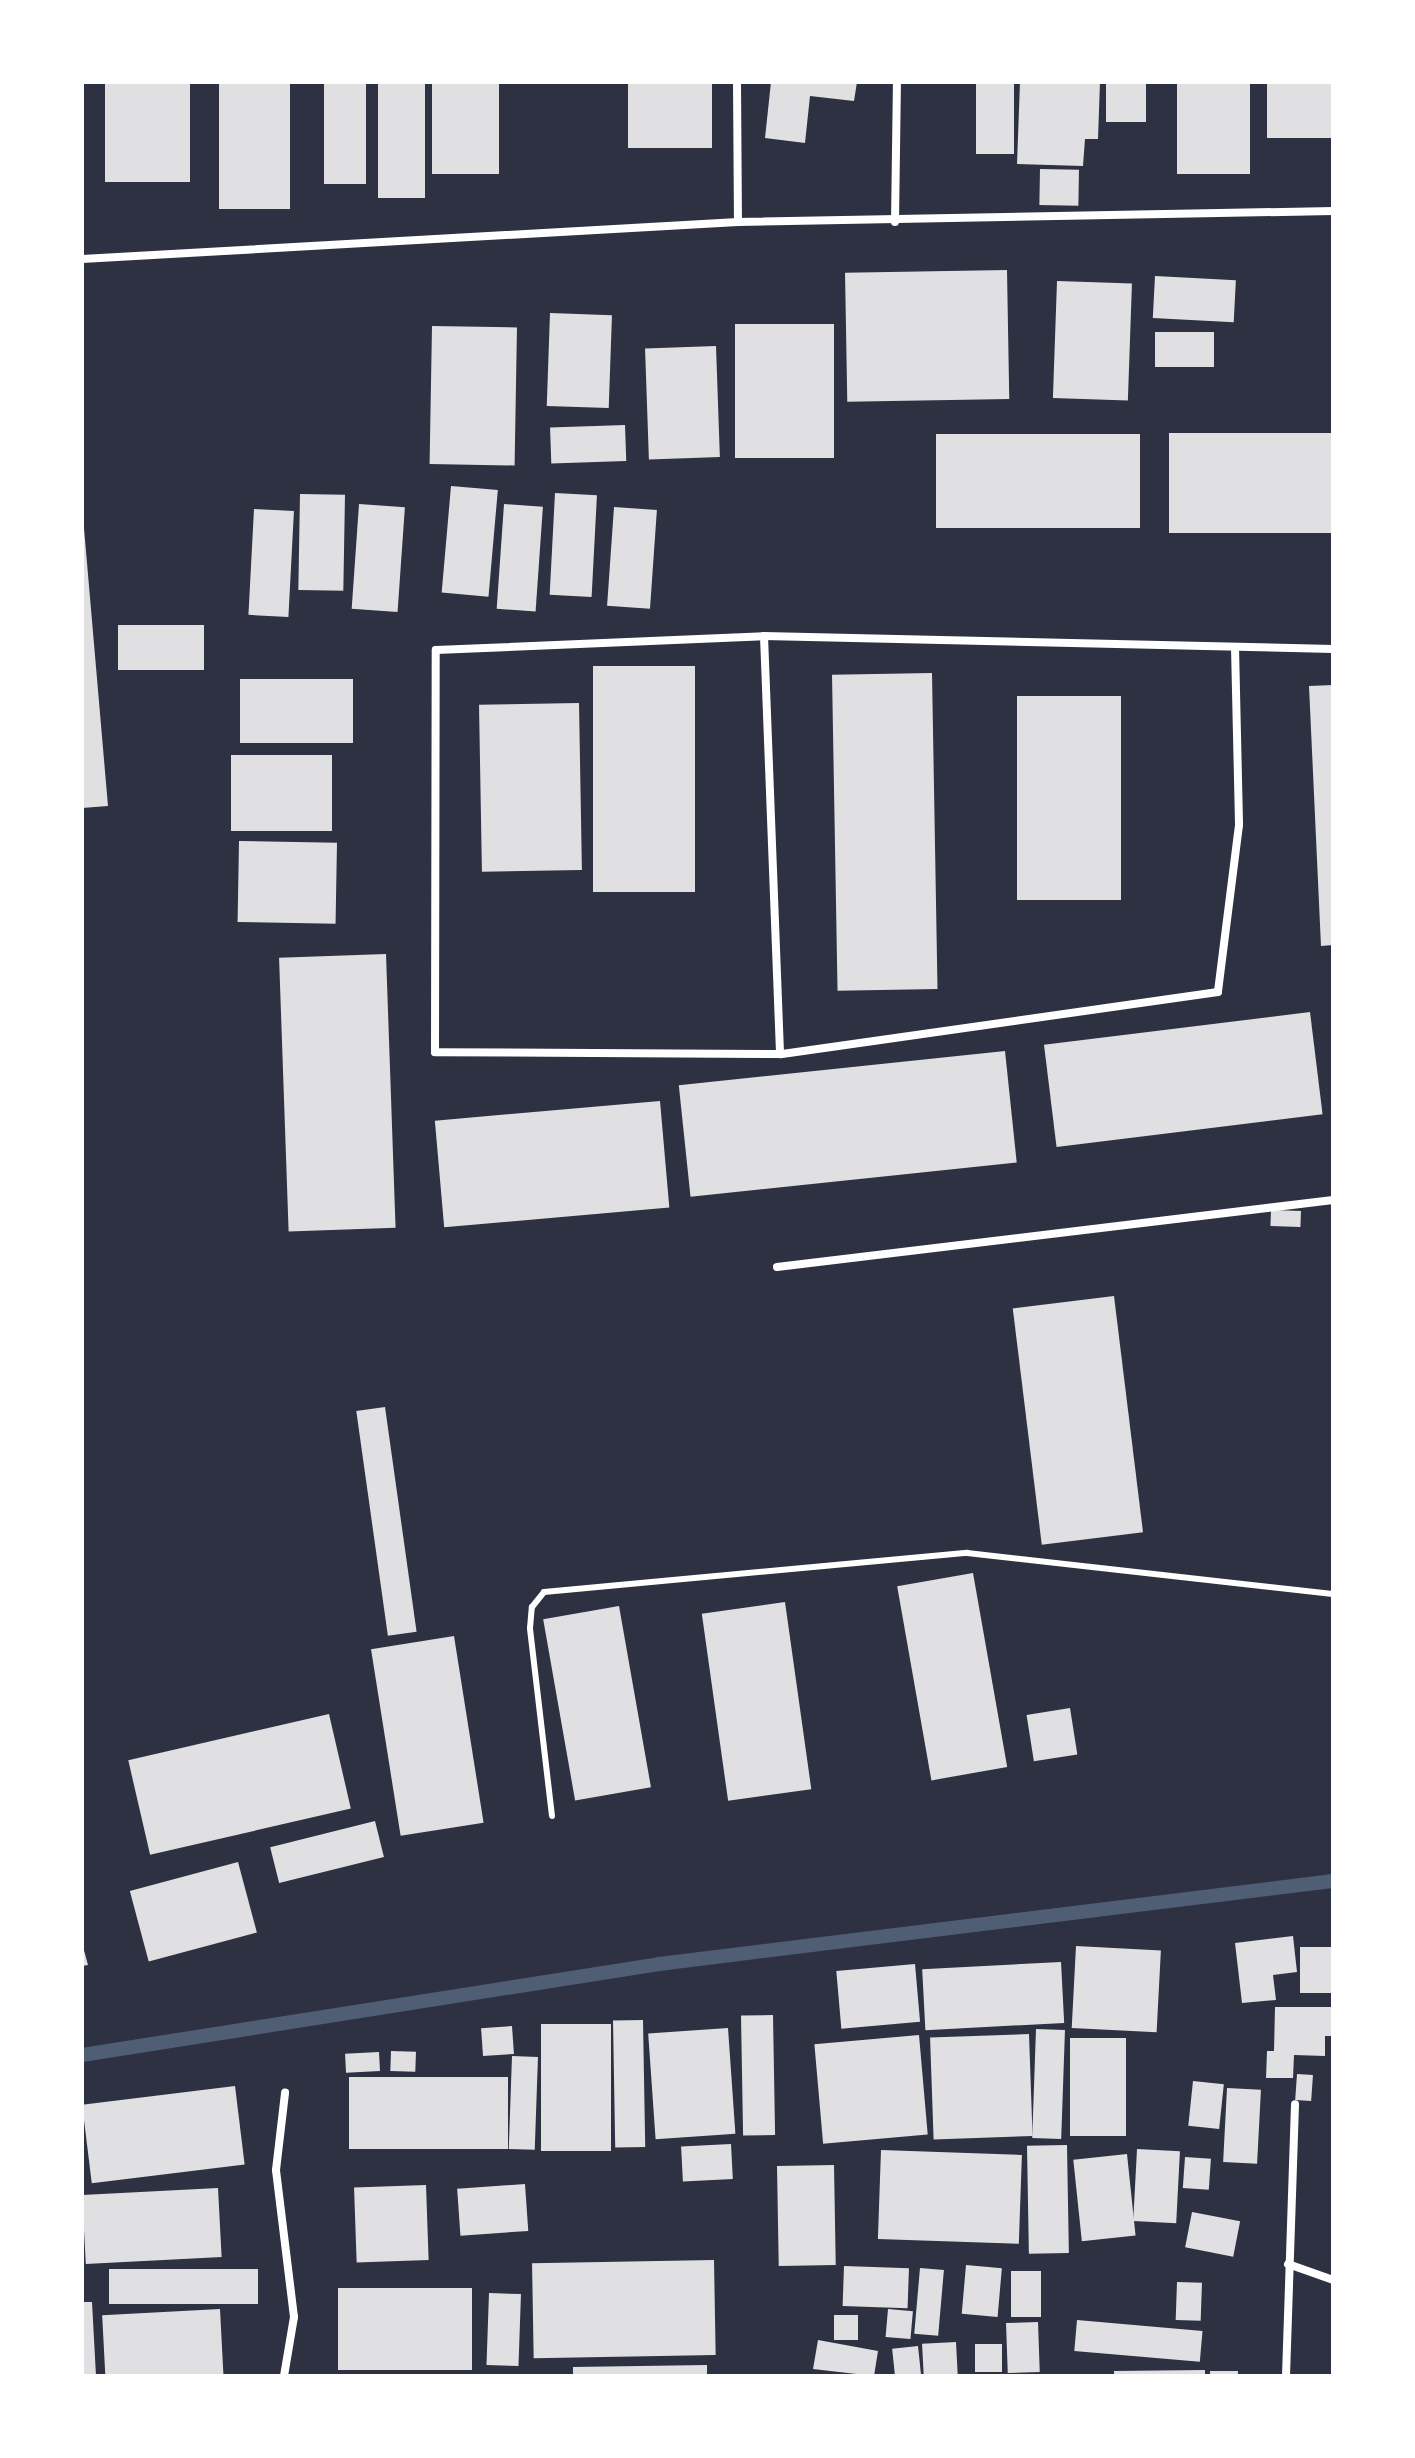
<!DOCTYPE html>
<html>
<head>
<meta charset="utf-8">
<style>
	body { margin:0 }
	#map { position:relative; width:1415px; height:2458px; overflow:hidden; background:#2d3142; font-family:Lora,serif }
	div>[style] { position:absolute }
	.stream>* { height:14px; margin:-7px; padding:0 7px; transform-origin:7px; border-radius:7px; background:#4f5d75 }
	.building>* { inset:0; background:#e0e0e3; transform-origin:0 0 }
	.service>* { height:6px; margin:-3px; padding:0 3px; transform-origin:3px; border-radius:3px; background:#fff }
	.minor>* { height:8px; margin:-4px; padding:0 4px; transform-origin:4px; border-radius:4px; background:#fff }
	span { translate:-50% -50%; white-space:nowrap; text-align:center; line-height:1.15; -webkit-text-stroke:8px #fff; paint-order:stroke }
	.frame { position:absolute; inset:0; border:84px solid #fff; pointer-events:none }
</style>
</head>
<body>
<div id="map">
	<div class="stream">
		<div style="left:82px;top:2055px;width:584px;rotate:-8.96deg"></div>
		<div style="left:659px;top:1964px;width:679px;rotate:-7.02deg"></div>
	</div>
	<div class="building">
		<div style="left:105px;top:82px;width:85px;height:100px"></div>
		<div style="left:219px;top:82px;width:71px;height:127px"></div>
		<div style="left:324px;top:82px;width:42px;height:102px"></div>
		<div style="left:378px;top:82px;width:47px;height:116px"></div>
		<div style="left:432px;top:82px;width:67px;height:92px"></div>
		<div style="left:628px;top:82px;width:84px;height:66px"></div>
		<div style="clip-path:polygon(771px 82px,857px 82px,854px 101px,810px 96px,805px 143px,765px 138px)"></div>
		<div style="left:976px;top:82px;width:38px;height:72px"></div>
		<div style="clip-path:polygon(1020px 82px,1100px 82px,1098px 139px,1085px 139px,1083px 166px,1017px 164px)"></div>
		<div style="left:1106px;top:82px;width:40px;height:40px"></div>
		<div style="left:1177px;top:82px;width:73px;height:92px"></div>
		<div style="left:1267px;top:82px;width:66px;height:56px"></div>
		<div style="left:1040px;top:169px;width:39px;height:36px;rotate:1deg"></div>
		<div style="left:1007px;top:270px;width:129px;height:162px;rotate:89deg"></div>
		<div style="left:1155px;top:276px;width:81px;height:42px;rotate:3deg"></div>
		<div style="left:1057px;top:281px;width:75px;height:117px;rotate:2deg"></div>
		<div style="left:550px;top:313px;width:62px;height:93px;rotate:2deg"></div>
		<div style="left:735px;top:324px;width:99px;height:134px"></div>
		<div style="left:432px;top:326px;width:85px;height:138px;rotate:1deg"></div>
		<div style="left:1155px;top:332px;width:59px;height:35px"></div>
		<div style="left:716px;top:346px;width:111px;height:71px;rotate:88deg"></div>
		<div style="left:625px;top:425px;width:36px;height:75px;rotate:88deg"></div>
		<div style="left:1333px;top:433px;width:100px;height:164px;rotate:90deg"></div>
		<div style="left:936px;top:434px;width:204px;height:94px"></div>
		<div style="left:451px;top:486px;width:47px;height:107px;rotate:5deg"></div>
		<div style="left:555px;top:493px;width:42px;height:102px;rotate:3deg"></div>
		<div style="left:300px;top:494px;width:45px;height:96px;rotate:1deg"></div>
		<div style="left:359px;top:504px;width:46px;height:105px;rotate:4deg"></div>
		<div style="left:504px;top:504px;width:39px;height:105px;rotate:4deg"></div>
		<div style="clip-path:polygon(82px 505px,108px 806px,82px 808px)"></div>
		<div style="left:614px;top:507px;width:43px;height:99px;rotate:4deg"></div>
		<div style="left:254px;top:509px;width:40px;height:106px;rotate:3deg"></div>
		<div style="left:118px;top:625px;width:86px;height:45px"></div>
		<div style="left:695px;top:666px;width:226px;height:102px;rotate:90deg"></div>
		<div style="left:932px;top:673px;width:316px;height:100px;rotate:89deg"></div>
		<div style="left:240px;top:679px;width:113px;height:64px"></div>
		<div style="clip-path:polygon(1333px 685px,1333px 945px,1321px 946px,1309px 686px)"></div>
		<div style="left:1017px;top:696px;width:104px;height:204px"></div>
		<div style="left:579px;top:703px;width:167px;height:100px;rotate:89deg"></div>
		<div style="left:231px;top:755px;width:101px;height:76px"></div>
		<div style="left:239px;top:841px;width:98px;height:81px;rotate:1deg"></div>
		<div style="left:386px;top:954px;width:274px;height:107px;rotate:88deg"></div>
		<div style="left:1310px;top:1012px;width:103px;height:268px;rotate:83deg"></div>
		<div style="left:1005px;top:1051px;width:112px;height:328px;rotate:84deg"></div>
		<div style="left:660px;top:1101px;width:107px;height:226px;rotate:85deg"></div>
		<div style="left:1271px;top:1210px;width:30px;height:16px;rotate:2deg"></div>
		<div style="left:1114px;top:1296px;width:238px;height:102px;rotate:83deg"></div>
		<div style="left:385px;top:1407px;width:227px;height:29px;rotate:82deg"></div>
		<div style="left:973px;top:1573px;width:197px;height:77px;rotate:80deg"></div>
		<div style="left:785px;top:1602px;width:189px;height:84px;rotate:82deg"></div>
		<div style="left:619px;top:1606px;width:184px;height:77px;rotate:80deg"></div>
		<div style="left:454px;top:1636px;width:189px;height:84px;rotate:81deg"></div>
		<div style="left:1070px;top:1708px;width:47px;height:44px;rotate:81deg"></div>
		<div style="left:329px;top:1714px;width:97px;height:206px;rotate:77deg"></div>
		<div style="left:375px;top:1821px;width:37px;height:108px;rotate:76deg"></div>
		<div style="left:238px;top:1862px;width:73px;height:112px;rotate:75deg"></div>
		<div style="clip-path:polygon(1293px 1936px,1297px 1972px,1273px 1975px,1276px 2000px,1242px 2003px,1235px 1943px)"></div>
		<div style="clip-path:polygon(82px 1943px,88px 1965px,82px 1966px)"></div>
		<div style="left:1076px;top:1946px;width:85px;height:82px;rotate:3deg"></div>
		<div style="left:1333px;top:1947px;width:46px;height:33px;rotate:90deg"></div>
		<div style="left:1061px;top:1962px;width:61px;height:139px;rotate:87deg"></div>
		<div style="left:915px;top:1964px;width:58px;height:79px;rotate:85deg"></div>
		<div style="clip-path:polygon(1275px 2007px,1333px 2007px,1333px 2036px,1325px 2036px,1325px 2056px,1294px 2055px,1293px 2078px,1266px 2078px,1267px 2051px,1274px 2051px)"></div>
		<div style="left:773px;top:2015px;width:120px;height:32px;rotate:89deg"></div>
		<div style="left:643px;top:2020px;width:127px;height:30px;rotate:89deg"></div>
		<div style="left:541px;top:2024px;width:70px;height:127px"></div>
		<div style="left:512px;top:2026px;width:28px;height:31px;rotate:86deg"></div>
		<div style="left:728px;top:2028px;width:106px;height:80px;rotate:86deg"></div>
		<div style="left:1036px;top:2029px;width:29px;height:109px;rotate:2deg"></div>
		<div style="left:1029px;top:2034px;width:102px;height:99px;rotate:88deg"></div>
		<div style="left:919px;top:2035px;width:100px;height:105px;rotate:85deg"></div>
		<div style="left:1070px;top:2038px;width:56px;height:98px"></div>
		<div style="left:391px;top:2051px;width:25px;height:20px;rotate:2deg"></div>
		<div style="left:379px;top:2052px;width:19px;height:34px;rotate:87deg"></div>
		<div style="left:512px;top:2056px;width:26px;height:93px;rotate:2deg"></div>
		<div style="left:1297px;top:2074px;width:16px;height:26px;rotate:4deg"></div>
		<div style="left:349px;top:2077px;width:159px;height:72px"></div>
		<div style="left:1193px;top:2081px;width:31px;height:45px;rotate:6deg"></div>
		<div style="left:235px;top:2086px;width:79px;height:154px;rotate:83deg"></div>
		<div style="left:1227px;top:2088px;width:34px;height:74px;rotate:3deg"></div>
		<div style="left:731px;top:2144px;width:35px;height:50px;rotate:87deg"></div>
		<div style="left:1067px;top:2145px;width:108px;height:40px;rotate:89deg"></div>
		<div style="left:1137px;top:2149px;width:43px;height:72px;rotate:3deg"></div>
		<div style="left:881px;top:2150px;width:141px;height:89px;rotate:2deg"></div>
		<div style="left:1127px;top:2154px;width:82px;height:54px;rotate:84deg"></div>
		<div style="left:1185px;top:2157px;width:26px;height:31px;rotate:4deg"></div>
		<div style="left:834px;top:2165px;width:100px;height:57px;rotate:89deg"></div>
		<div style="left:525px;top:2184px;width:47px;height:68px;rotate:86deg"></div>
		<div style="left:426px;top:2185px;width:75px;height:72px;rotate:88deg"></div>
		<div style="left:218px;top:2188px;width:69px;height:136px;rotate:87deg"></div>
		<div style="left:1192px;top:2212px;width:49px;height:36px;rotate:11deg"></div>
		<div style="left:714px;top:2260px;width:95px;height:182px;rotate:89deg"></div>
		<div style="left:966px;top:2265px;width:36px;height:49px;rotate:5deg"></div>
		<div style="left:844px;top:2266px;width:65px;height:40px;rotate:2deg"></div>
		<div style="left:920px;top:2268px;width:24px;height:66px;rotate:5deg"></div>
		<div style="left:258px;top:2269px;width:35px;height:149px;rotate:90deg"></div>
		<div style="left:1041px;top:2271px;width:46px;height:30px;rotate:90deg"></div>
		<div style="left:1177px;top:2282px;width:25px;height:38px;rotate:2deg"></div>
		<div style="left:338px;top:2288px;width:134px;height:82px"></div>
		<div style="left:489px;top:2293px;width:32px;height:72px;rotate:2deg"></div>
		<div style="clip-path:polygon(82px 2302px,92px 2302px,96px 2376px,82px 2376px)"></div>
		<div style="left:220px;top:2309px;width:67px;height:118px;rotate:87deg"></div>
		<div style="left:888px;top:2309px;width:25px;height:28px;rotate:5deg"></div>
		<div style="left:834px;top:2315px;width:24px;height:25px"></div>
		<div style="left:1077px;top:2320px;width:126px;height:31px;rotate:5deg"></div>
		<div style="left:1038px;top:2322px;width:50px;height:32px;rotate:88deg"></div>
		<div style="clip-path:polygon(818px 2340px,878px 2351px,874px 2376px,813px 2369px)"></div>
		<div style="left:956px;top:2342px;width:34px;height:34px;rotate:87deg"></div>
		<div style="left:1002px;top:2344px;width:28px;height:27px;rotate:90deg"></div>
		<div style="left:918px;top:2346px;width:30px;height:26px;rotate:84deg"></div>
		<div style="clip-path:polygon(707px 2365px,707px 2376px,573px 2376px,573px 2367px)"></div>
		<div style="clip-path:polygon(1205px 2370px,1205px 2376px,1114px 2376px,1114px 2371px)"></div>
		<div style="left:1210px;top:2371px;width:28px;height:5px"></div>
	</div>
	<div class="service">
		<div style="left:552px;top:1816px;width:189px;rotate:-96.7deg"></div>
		<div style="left:530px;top:1628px;width:21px;rotate:-85deg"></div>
		<div style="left:532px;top:1607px;width:19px;rotate:-51deg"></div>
		<div style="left:544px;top:1592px;width:425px;rotate:-5.3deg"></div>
		<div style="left:967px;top:1553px;width:368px;rotate:6.4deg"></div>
	</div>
	<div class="minor">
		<div style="left:737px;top:82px;width:140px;rotate:89.6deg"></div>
		<div style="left:895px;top:222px;width:140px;rotate:-89.2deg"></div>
		<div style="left:82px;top:259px;width:657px;rotate:-3.23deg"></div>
		<div style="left:738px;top:222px;width:595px;rotate:-1.06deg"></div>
		<div style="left:764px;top:636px;width:418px;rotate:87.8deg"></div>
		<div style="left:1235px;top:647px;width:178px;rotate:88.7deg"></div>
		<div style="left:1239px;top:825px;width:168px;rotate:97.2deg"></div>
		<div style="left:1218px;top:992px;width:442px;rotate:171.9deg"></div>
		<div style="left:780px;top:1054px;width:345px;rotate:-179.7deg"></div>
		<div style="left:435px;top:1052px;width:402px;rotate:-89.9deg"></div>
		<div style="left:436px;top:650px;width:328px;rotate:-2.4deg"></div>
		<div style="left:764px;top:636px;width:569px;rotate:1.31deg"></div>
		<div style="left:777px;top:1267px;width:560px;rotate:-6.87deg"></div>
		<div style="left:1288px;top:2264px;width:48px;rotate:19.6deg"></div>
		<div style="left:284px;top:2376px;width:60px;rotate:-80.4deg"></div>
		<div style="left:294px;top:2317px;width:148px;rotate:-97deg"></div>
		<div style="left:276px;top:2170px;width:78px;rotate:-83.3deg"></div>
		<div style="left:1286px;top:2376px;width:272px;rotate:-88.1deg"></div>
	</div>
	<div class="frame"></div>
</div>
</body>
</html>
